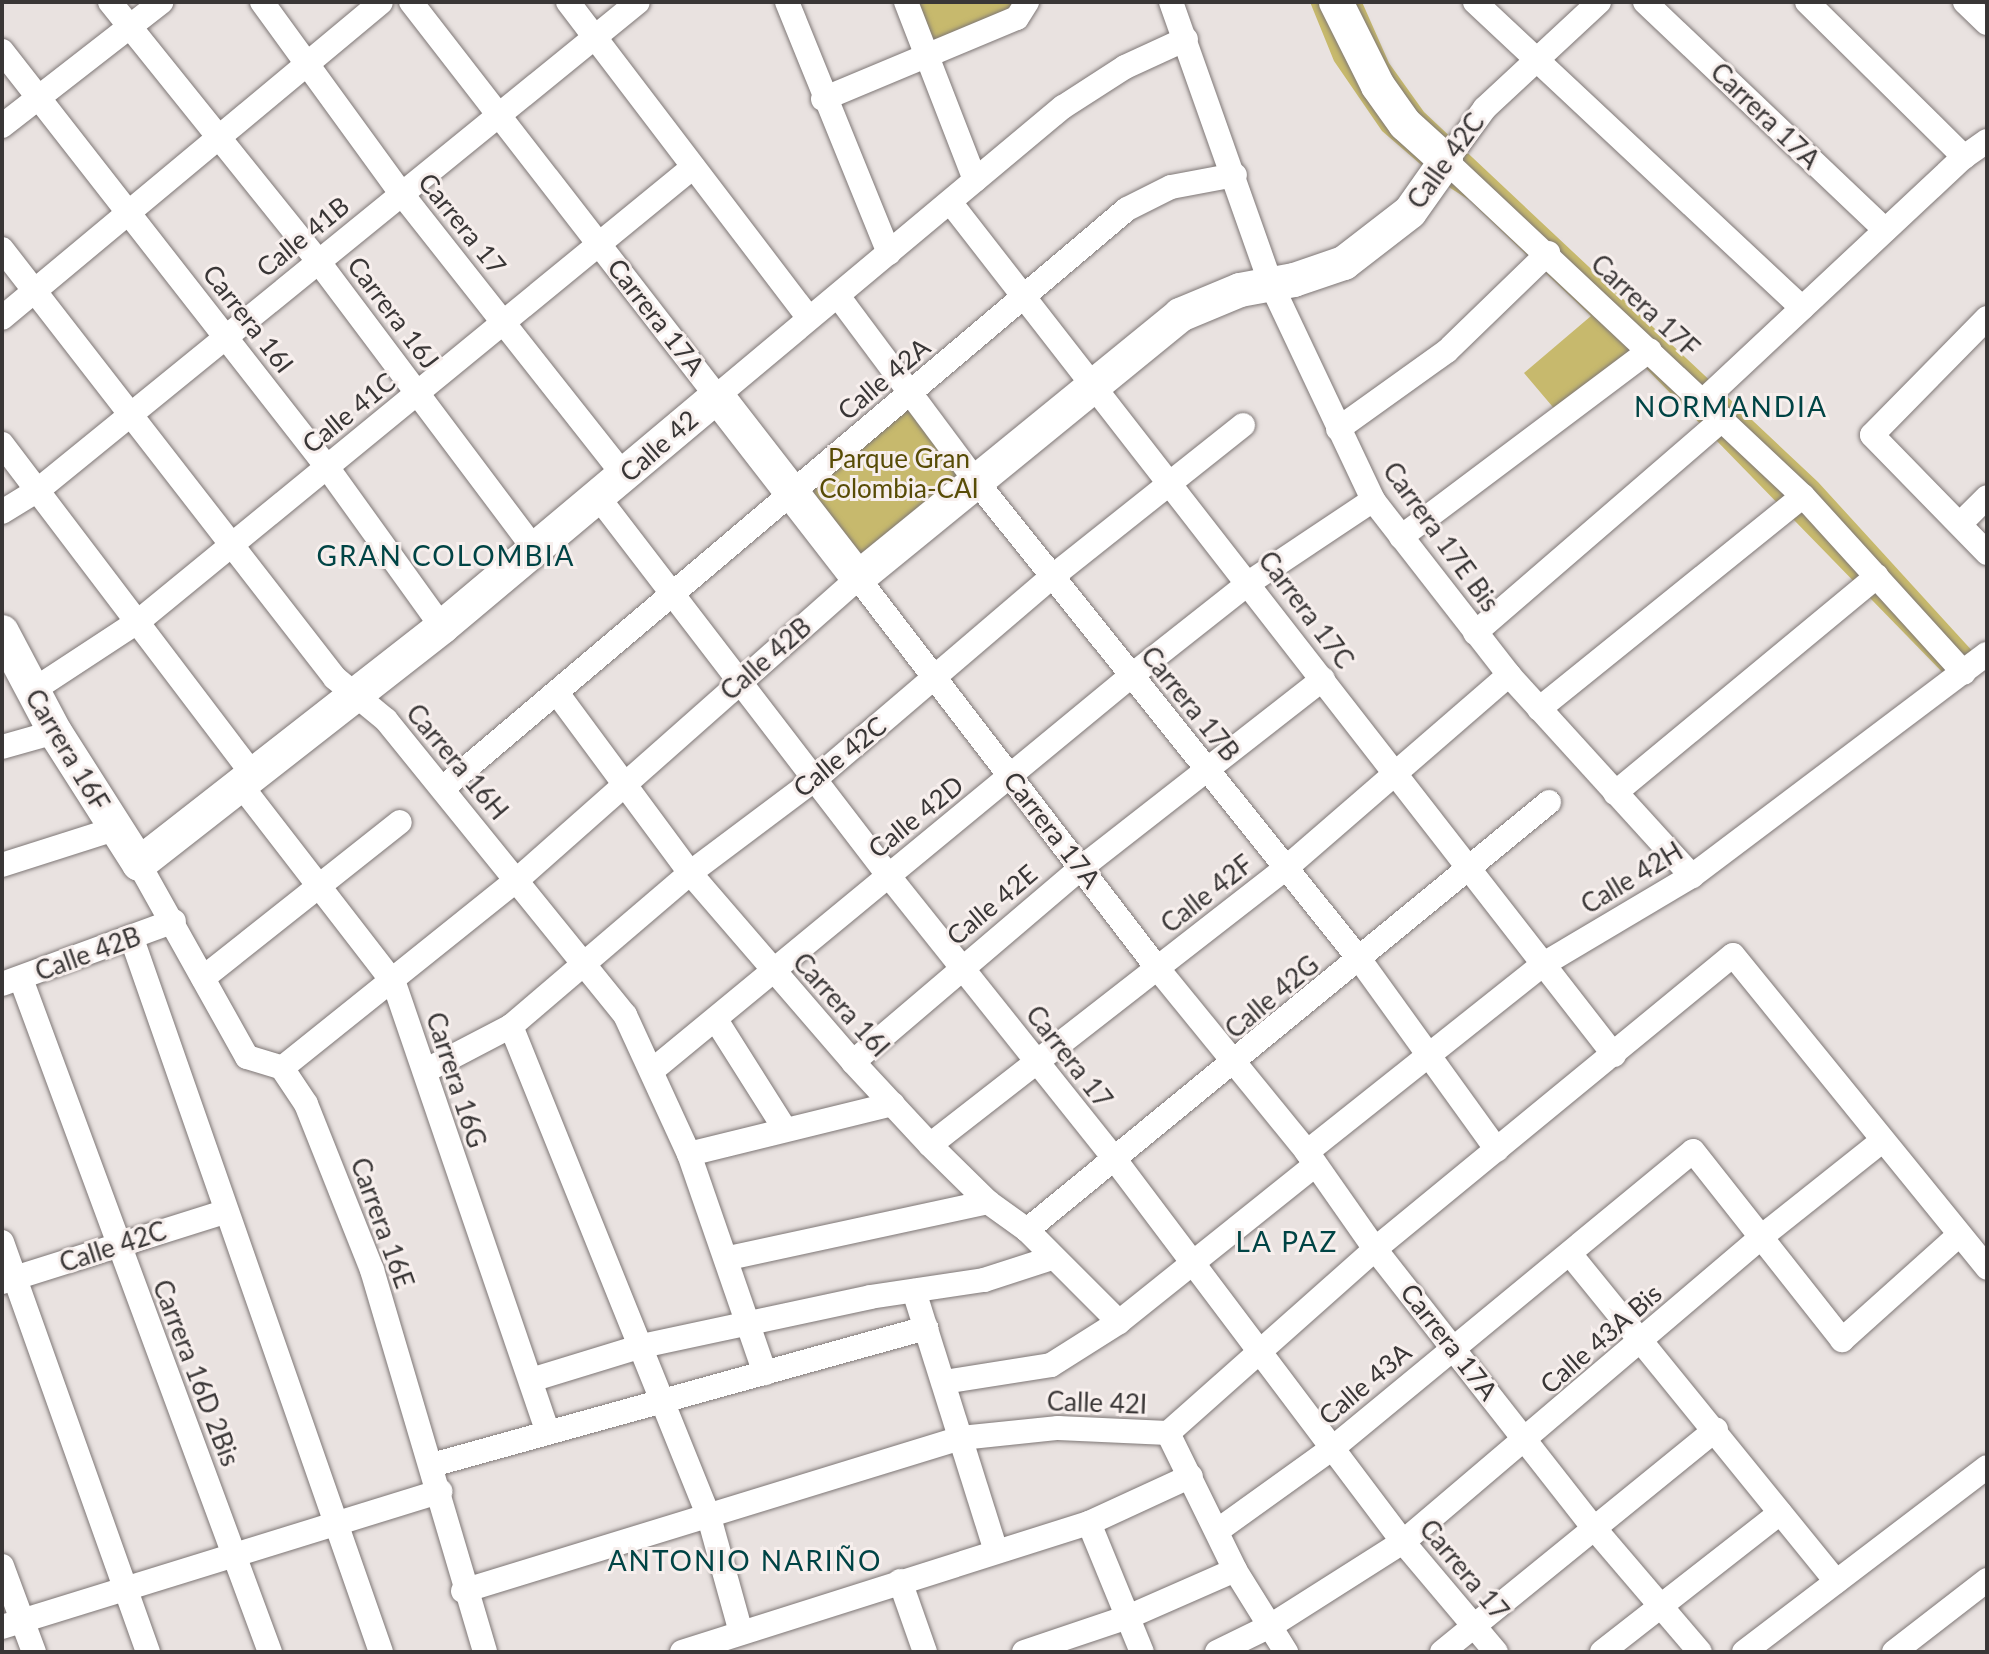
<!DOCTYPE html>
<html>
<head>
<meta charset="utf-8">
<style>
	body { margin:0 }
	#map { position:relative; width:1989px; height:1654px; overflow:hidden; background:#e9e2e0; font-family:Lato,sans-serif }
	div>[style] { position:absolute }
	.green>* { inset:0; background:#c7b96d; transform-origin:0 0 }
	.roads { filter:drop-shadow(0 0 2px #7e7776) drop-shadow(0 0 2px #7e7776) }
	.street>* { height:24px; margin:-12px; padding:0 12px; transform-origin:12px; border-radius:12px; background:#fff }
	.secondary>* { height:34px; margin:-17px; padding:0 17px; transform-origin:17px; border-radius:17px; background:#fff }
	span { translate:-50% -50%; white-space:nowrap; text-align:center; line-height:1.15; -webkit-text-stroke:6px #f7efed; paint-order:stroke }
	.street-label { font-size:26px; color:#393636 }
	.park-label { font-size:26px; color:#584c06 }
	.neighbourhood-label { font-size:28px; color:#004445; letter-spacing:2px }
	.frame { position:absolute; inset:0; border:4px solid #393636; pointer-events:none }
</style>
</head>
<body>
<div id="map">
	<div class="green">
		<div style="clip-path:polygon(906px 2px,1027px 2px,927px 58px)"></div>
		<div style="clip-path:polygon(1310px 2px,1362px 2px,1389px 63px,1424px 112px,1818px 482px,1976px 655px,1947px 677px,1638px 360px,1563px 419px,1524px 373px,1591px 316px,1469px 200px,1441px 182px,1382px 131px,1334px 61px)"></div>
		<div style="left:910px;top:394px;width:109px;height:154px;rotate:53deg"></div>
	</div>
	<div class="roads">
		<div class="street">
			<div style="left:110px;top:2px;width:332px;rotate:51.2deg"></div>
			<div style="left:318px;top:261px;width:363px;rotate:53.1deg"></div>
			<div style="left:262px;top:2px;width:236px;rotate:54deg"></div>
			<div style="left:401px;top:193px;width:360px;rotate:51.7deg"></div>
			<div style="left:411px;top:2px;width:499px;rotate:52.2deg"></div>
			<div style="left:717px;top:396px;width:451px;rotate:-39.9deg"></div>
			<div style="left:1063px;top:107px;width:74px;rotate:-32.8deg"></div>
			<div style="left:1125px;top:67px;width:67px;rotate:-24.7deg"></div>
			<div style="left:568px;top:2px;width:397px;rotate:52.7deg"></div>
			<div style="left:787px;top:2px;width:271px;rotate:67.9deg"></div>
			<div style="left:906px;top:2px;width:191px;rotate:68.8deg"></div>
			<div style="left:1171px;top:2px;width:299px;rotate:70.5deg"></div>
			<div style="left:1271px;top:284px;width:239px;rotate:64.7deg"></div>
			<div style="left:1373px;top:500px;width:222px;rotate:52.1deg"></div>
			<div style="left:1509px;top:675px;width:272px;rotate:47.7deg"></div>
			<div style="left:1475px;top:2px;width:448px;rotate:43.1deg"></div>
			<div style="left:1599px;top:2px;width:156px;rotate:137.1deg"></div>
			<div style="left:1485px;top:108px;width:66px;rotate:126.3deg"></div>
			<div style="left:1446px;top:161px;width:490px;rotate:43.2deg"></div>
			<div style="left:1803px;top:496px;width:239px;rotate:47.7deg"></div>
			<div style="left:1645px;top:2px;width:331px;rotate:43.5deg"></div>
			<div style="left:1807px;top:2px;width:221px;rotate:44.6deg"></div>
			<div style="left:1965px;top:2px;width:30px;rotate:44deg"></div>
			<div style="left:2px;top:51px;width:528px;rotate:52deg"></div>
			<div style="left:327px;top:467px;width:197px;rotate:54.3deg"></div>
			<div style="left:823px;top:99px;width:210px;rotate:-22.7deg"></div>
			<div style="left:1017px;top:18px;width:19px;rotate:-58deg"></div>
			<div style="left:2px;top:126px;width:202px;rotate:-37.9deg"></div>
			<div style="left:950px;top:202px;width:1081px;rotate:52.1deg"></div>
			<div style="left:2px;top:249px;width:543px;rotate:52.18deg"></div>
			<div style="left:335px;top:678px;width:66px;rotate:39.5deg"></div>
			<div style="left:386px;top:720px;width:380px;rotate:51deg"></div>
			<div style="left:625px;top:1015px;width:153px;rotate:65.3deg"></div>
			<div style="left:689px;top:1154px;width:232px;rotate:70.9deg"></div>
			<div style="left:838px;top:296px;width:231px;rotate:53.3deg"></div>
			<div style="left:976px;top:481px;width:614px;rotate:51.28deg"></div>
			<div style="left:1360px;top:960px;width:234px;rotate:54.2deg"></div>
			<div style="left:2px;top:318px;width:493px;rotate:-39.8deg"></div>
			<div style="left:1987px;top:318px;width:164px;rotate:134.5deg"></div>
			<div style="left:1872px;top:435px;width:165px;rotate:45.7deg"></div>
			<div style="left:1704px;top:400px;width:356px;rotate:-43.1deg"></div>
			<div style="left:1964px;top:157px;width:28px;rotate:-35deg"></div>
			<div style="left:1338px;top:429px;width:134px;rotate:-35.6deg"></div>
			<div style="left:1447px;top:351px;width:141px;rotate:-44.1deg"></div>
			<div style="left:2px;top:444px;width:413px;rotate:52.8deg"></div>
			<div style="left:598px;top:497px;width:476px;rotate:52.5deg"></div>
			<div style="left:888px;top:875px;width:361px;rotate:51.4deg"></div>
			<div style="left:1113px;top:1157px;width:482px;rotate:53deg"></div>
			<div style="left:1403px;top:1542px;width:144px;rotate:49.8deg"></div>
			<div style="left:2px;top:512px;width:42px;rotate:-31.4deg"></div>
			<div style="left:38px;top:490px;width:773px;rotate:-39.12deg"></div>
			<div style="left:1960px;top:524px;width:38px;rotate:-45deg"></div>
			<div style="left:1401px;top:537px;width:311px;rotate:-36.9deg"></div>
			<div style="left:1475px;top:633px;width:328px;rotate:-40.8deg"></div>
			<div style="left:32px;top:691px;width:129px;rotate:-33.3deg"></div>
			<div style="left:140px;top:620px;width:715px;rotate:-39.32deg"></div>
			<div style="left:557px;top:693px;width:224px;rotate:53.5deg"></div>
			<div style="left:690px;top:873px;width:250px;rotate:49.2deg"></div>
			<div style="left:853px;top:1062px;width:113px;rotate:47.1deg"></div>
			<div style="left:930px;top:1145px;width:81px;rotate:44.5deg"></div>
			<div style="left:988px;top:1202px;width:48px;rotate:35.7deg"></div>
			<div style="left:1027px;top:1230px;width:130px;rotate:45deg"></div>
			<div style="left:1539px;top:709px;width:339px;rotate:-38.9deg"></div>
			<div style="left:2px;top:747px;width:55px;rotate:-15.8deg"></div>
			<div style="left:240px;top:784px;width:252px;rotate:52.3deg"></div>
			<div style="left:394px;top:983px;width:475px;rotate:71.1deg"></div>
			<div style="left:443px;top:788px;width:896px;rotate:-40.25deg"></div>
			<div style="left:1127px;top:209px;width:49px;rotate:-26.6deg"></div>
			<div style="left:1171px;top:187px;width:65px;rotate:-10.6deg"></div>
			<div style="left:1615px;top:793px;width:340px;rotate:-39.6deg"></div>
			<div style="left:139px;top:864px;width:221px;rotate:60.8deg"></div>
			<div style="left:247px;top:1057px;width:37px;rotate:17deg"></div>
			<div style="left:282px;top:1068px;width:43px;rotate:56.3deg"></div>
			<div style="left:306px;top:1104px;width:179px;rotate:68.3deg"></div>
			<div style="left:372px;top:1270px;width:398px;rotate:73.5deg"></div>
			<div style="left:2px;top:865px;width:119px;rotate:-17.7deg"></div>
			<div style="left:132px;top:939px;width:755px;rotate:70.75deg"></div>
			<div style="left:203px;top:978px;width:251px;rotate:-38.4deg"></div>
			<div style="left:21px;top:979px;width:718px;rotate:69.7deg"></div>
			<div style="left:2px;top:984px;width:183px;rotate:-20.1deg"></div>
			<div style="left:716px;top:1020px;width:129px;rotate:57.7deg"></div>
			<div style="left:511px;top:1026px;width:529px;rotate:68.04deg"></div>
			<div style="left:709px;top:1517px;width:119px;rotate:74.5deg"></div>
			<div style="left:853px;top:1062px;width:299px;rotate:-40.4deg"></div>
			<div style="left:1081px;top:868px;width:307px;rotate:-38deg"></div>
			<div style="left:282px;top:1068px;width:302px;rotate:-38.7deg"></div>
			<div style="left:518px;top:879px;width:454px;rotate:-41.5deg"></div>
			<div style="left:858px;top:578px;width:493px;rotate:52.5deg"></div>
			<div style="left:1158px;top:969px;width:236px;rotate:50.8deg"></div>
			<div style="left:1307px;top:1152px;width:118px;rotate:55deg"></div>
			<div style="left:1375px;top:1249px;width:355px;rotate:51.9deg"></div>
			<div style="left:1594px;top:1528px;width:163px;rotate:49.5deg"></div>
			<div style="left:654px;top:1069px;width:618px;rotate:-39.49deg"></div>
			<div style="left:1131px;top:676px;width:152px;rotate:-38.3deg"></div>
			<div style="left:1250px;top:582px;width:148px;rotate:-33.7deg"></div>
			<div style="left:425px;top:1071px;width:97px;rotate:-27.6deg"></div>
			<div style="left:511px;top:1026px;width:235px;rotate:-40.5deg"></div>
			<div style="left:690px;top:873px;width:155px;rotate:-36.9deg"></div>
			<div style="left:814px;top:780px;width:313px;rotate:-40.5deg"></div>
			<div style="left:1052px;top:577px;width:244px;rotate:-38.5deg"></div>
			<div style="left:930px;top:1145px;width:451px;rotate:-37.9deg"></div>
			<div style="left:1286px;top:868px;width:295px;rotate:-40.9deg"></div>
			<div style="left:1307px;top:1152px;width:300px;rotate:-38.5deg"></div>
			<div style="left:1542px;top:965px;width:174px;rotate:-30.7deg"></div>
			<div style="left:1692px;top:876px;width:369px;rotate:-37deg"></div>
			<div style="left:689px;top:1154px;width:210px;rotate:-13.8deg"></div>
			<div style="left:1027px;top:1230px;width:675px;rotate:-39.35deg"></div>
			<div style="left:2px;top:1242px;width:435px;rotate:70.4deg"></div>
			<div style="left:1570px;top:1254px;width:422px;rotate:50.9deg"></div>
			<div style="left:729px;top:1258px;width:265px;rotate:-12.2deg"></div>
			<div style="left:2px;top:1282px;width:233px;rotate:-17.5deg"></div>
			<div style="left:914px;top:1291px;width:273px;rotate:72.5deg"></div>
			<div style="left:531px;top:1380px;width:116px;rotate:-17deg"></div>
			<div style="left:642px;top:1346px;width:233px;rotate:-12.1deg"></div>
			<div style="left:870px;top:1297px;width:115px;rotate:-8.5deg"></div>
			<div style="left:984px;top:1280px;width:71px;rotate:-17.9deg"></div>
			<div style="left:944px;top:1382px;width:108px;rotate:-9deg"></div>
			<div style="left:1051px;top:1365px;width:80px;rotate:-32.3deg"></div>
			<div style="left:1119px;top:1322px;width:251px;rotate:-38.7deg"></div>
			<div style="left:1168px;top:1433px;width:153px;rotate:63.9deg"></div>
			<div style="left:1235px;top:1570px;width:97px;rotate:58.1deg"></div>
			<div style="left:432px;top:1465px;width:513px;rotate:-15.5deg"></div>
			<div style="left:1089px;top:1523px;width:139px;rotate:67.7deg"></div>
			<div style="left:1217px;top:1531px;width:144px;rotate:-35.7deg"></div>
			<div style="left:1334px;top:1447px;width:465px;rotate:-39.5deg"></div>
			<div style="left:1693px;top:1151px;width:241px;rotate:51.7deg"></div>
			<div style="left:1842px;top:1340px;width:157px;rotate:-41.9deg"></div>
			<div style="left:2px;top:1566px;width:92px;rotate:69.6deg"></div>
			<div style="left:900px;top:1581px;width:75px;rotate:70.6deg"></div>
			<div style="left:463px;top:1591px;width:521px;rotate:-17.08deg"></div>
			<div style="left:961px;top:1438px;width:98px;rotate:-5.9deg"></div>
			<div style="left:1058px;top:1428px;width:110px;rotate:2.6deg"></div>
			<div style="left:1168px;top:1433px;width:277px;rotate:-41.6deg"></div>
			<div style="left:1375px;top:1249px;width:463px;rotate:-39.4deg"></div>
			<div style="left:1733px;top:955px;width:403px;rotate:50.9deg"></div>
			<div style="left:2px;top:1627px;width:459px;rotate:-17.2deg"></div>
			<div style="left:682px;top:1652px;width:427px;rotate:-17.6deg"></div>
			<div style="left:1089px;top:1523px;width:112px;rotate:-24.7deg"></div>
			<div style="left:1024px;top:1652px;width:110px;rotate:-18.6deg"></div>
			<div style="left:1128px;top:1617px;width:117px;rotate:-23.7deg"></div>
			<div style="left:1217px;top:1652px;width:61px;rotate:-26.1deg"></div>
			<div style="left:1272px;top:1625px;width:155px;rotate:-32.4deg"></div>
			<div style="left:1403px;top:1542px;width:469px;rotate:-40.4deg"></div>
			<div style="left:1760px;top:1238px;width:156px;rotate:-38.5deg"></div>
			<div style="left:1442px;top:1652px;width:353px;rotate:-39.1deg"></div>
			<div style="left:1602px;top:1652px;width:226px;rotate:-38deg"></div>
			<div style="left:1744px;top:1652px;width:305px;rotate:-37.3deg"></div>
			<div style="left:1894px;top:1652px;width:118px;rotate:-37.7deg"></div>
		</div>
		<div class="secondary">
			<div style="left:2px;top:632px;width:113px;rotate:62.1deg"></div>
			<div style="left:55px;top:732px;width:156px;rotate:57.5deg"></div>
			<div style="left:139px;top:864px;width:385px;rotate:-38deg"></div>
			<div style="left:442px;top:627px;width:359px;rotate:-40deg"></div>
			<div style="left:717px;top:396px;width:230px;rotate:52.2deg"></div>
			<div style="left:858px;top:578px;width:416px;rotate:-39.2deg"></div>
			<div style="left:1180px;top:315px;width:65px;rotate:-22.6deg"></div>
			<div style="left:1240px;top:290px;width:55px;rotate:-10.5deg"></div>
			<div style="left:1294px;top:280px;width:53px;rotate:-18.8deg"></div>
			<div style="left:1344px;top:263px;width:83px;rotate:-37.7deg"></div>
			<div style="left:1410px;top:212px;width:62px;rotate:-54.8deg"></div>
			<div style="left:1446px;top:161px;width:55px;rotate:-137.9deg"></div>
			<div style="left:1405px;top:124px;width:47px;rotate:-125.4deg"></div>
			<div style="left:1378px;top:86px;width:94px;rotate:-116.6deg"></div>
		</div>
	</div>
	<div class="street-label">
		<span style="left:1765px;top:116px;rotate:44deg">Carrera 17A</span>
		<span style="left:1446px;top:161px;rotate:-54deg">Calle 42C</span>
		<span style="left:462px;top:224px;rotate:51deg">Carrera 17</span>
		<span style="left:303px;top:237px;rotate:-39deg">Calle 41B</span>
		<span style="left:1645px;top:306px;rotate:43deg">Carrera 17F</span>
		<span style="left:393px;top:313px;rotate:53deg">Carrera 16J</span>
		<span style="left:656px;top:317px;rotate:52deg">Carrera 17A</span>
		<span style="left:248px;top:319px;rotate:52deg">Carrera 16I</span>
		<span style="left:884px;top:379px;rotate:-40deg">Calle 42A</span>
		<span style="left:349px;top:413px;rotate:-39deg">Calle 41C</span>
		<span style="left:659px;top:446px;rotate:-41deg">Calle 42</span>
		<span style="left:1441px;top:537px;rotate:54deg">Carrera 17E Bis</span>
		<span style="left:1306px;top:610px;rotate:53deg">Carrera 17C</span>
		<span style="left:766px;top:659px;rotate:-41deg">Calle 42B</span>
		<span style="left:1190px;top:704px;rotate:51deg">Carrera 17B</span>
		<span style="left:67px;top:750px;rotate:59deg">Carrera 16F</span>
		<span style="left:840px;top:757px;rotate:-39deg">Calle 42C</span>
		<span style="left:457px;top:762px;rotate:50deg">Carrera 16H</span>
		<span style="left:916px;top:817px;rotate:-39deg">Calle 42D</span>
		<span style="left:1052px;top:830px;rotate:52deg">Carrera 17A</span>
		<span style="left:1632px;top:878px;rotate:-31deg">Calle 42H</span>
		<span style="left:1207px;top:894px;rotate:-38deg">Calle 42F</span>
		<span style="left:992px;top:905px;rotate:-40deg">Calle 42E</span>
		<span style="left:88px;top:954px;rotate:-20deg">Calle 42B</span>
		<span style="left:1272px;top:997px;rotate:-40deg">Calle 42G</span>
		<span style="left:841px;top:1005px;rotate:48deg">Carrera 16I</span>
		<span style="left:1069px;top:1057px;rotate:52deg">Carrera 17</span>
		<span style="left:456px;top:1080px;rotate:72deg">Carrera 16G</span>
		<span style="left:382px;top:1223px;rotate:70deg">Carrera 16E</span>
		<span style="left:113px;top:1247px;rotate:-18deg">Calle 42C</span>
		<span style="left:1601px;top:1339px;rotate:-41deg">Calle 43A Bis</span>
		<span style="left:1449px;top:1342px;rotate:52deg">Carrera 17A</span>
		<span style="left:196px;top:1373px;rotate:69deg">Carrera 16D 2Bis</span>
		<span style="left:1365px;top:1384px;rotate:-40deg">Calle 43A</span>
		<span style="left:1097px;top:1403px;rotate:2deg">Calle 42I</span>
		<span style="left:1464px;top:1570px;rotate:50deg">Carrera 17</span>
	</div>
	<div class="park-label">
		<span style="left:899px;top:474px">Parque Gran<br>Colombia-CAI</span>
	</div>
	<div class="neighbourhood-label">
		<span style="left:1731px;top:406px">NORMANDIA</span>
		<span style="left:446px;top:555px">GRAN COLOMBIA</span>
		<span style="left:1287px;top:1241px">LA PAZ</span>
		<span style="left:745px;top:1560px">ANTONIO NARIÑO</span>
	</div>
	<div class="frame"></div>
</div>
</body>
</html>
